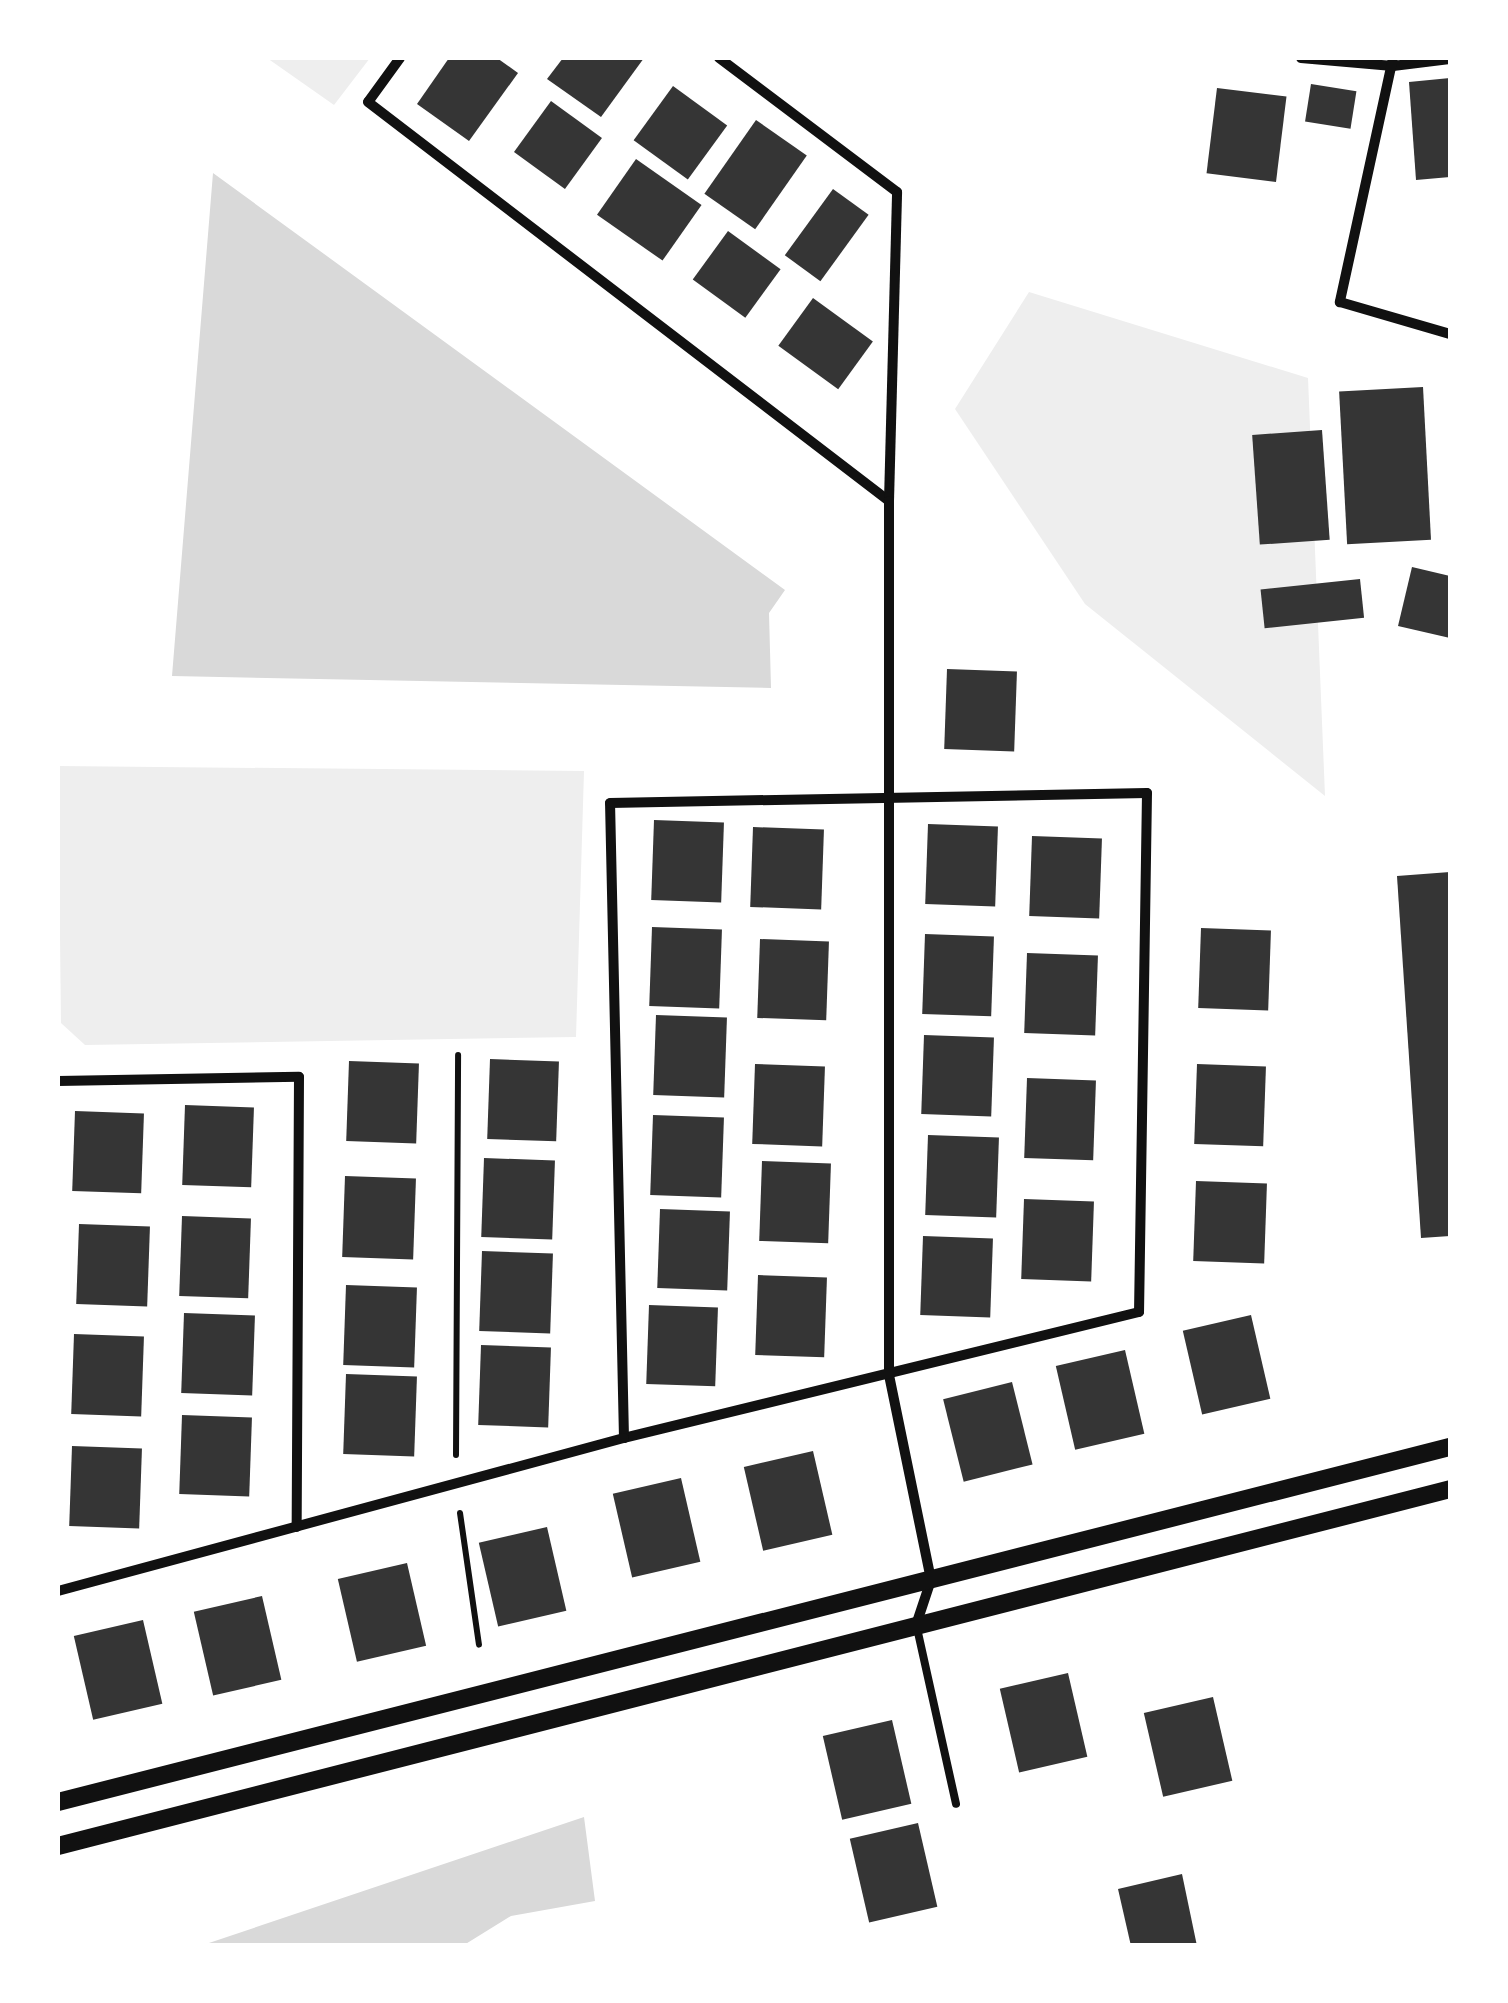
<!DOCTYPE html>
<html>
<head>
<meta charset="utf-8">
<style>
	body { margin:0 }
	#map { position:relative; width:1508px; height:2003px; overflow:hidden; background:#fff; font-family:"Alegreya Sans",sans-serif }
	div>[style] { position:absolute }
	.green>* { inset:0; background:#eee }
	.water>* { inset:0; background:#d9d9d9 }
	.building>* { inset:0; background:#353535; transform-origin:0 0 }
	.path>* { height:6px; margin:-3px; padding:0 3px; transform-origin:3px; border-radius:3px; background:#111 }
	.service>* { height:8px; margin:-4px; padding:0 4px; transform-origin:4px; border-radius:4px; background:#111 }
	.minor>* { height:10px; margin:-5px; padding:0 5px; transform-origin:5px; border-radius:5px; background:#111 }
	.tertiary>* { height:18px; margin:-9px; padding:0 9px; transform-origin:9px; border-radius:9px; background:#111 }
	span { translate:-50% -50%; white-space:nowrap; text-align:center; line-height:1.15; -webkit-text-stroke:8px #fff; paint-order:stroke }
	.frame { position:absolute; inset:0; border:60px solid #fff; pointer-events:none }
</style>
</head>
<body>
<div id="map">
	<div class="green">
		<div style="clip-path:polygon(267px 58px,370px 58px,334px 105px)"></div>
		<div style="clip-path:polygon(1029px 292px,1308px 378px,1325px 796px,1085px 604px,955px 409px)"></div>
		<div style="clip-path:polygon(58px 766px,584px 771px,576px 1037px,85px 1045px,61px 1023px)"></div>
	</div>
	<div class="water">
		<div style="clip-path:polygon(213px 173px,785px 590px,769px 613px,771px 688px,172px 676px)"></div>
		<div style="clip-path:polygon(584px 1817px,595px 1901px,511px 1916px,464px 1945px,203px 1945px)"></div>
	</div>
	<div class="building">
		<div style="clip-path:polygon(449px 58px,497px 58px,518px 73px,469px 141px,417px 104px)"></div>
		<div style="clip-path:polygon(563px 58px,644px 58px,601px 117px,547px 79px)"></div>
		<div style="clip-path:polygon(1450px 78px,1450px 177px,1416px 180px,1409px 82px)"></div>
		<div style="left:1311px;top:84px;width:46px;height:38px;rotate:9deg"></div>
		<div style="left:673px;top:86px;width:67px;height:67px;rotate:36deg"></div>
		<div style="left:1217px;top:88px;width:70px;height:86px;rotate:7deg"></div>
		<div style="left:551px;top:101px;width:63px;height:63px;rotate:36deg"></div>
		<div style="left:756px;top:120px;width:62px;height:90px;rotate:35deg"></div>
		<div style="left:636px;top:159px;width:80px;height:68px;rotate:35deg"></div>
		<div style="left:833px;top:189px;width:44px;height:82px;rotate:36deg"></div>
		<div style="left:728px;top:231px;width:65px;height:60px;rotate:36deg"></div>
		<div style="left:813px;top:298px;width:74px;height:59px;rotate:36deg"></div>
		<div style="left:1423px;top:387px;width:153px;height:84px;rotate:87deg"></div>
		<div style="left:1322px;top:430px;width:110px;height:70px;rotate:86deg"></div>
		<div style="clip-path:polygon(1412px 567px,1450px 576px,1450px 638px,1398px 626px)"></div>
		<div style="left:1360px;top:579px;width:39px;height:100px;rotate:84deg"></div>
		<div style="left:947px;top:669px;width:70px;height:80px;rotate:2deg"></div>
		<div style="left:654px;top:820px;width:70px;height:80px;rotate:2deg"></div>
		<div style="left:928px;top:824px;width:70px;height:80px;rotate:2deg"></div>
		<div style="left:753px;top:827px;width:71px;height:80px;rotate:2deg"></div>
		<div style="left:1032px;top:836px;width:70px;height:80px;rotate:2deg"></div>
		<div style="clip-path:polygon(1450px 872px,1450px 1236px,1421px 1238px,1397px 876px)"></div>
		<div style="left:652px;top:927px;width:70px;height:79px;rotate:2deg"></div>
		<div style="left:1201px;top:928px;width:70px;height:80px;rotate:2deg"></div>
		<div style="left:925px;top:934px;width:69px;height:80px;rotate:2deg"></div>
		<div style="left:760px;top:939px;width:69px;height:79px;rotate:2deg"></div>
		<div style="left:1027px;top:953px;width:71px;height:80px;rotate:2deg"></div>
		<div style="left:656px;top:1015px;width:71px;height:80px;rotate:2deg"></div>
		<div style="left:924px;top:1035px;width:70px;height:79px;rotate:2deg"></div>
		<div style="left:490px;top:1059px;width:69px;height:80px;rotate:2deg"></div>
		<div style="left:349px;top:1061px;width:70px;height:80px;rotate:2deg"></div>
		<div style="left:755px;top:1064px;width:70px;height:80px;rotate:2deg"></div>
		<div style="left:1197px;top:1064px;width:69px;height:80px;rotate:2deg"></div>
		<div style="left:1027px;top:1078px;width:69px;height:80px;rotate:2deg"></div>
		<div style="left:185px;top:1105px;width:69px;height:80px;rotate:2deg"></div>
		<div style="left:75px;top:1111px;width:69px;height:80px;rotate:2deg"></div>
		<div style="left:653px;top:1115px;width:71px;height:80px;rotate:2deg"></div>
		<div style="left:928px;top:1135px;width:71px;height:80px;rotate:2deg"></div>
		<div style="left:484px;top:1158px;width:71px;height:79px;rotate:2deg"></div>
		<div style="left:762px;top:1161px;width:69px;height:80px;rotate:2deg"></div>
		<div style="left:345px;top:1176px;width:71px;height:81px;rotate:2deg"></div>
		<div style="left:1196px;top:1181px;width:71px;height:80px;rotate:2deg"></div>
		<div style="left:1024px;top:1199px;width:70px;height:80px;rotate:2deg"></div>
		<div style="left:660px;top:1209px;width:70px;height:79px;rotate:2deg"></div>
		<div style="left:182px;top:1216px;width:69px;height:80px;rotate:2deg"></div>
		<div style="left:79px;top:1224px;width:71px;height:80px;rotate:2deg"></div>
		<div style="left:923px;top:1236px;width:70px;height:79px;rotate:2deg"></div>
		<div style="left:482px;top:1251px;width:71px;height:80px;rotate:2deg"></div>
		<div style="left:758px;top:1275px;width:69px;height:80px;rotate:2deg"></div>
		<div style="left:346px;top:1285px;width:71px;height:80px;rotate:2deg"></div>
		<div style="left:649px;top:1305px;width:69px;height:79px;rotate:2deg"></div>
		<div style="left:184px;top:1313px;width:71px;height:80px;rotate:2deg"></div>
		<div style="left:1251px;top:1315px;width:86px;height:70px;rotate:77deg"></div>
		<div style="left:74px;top:1334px;width:70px;height:80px;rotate:2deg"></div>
		<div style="left:481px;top:1345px;width:70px;height:80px;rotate:2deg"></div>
		<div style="left:1125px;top:1350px;width:86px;height:71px;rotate:77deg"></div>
		<div style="left:346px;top:1374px;width:71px;height:80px;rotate:2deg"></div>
		<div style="left:1012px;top:1382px;width:85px;height:71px;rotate:76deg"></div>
		<div style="left:182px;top:1415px;width:70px;height:79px;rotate:2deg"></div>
		<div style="left:72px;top:1446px;width:70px;height:80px;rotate:2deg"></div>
		<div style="left:813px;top:1451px;width:86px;height:71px;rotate:77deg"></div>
		<div style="left:681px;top:1478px;width:86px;height:70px;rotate:77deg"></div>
		<div style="left:547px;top:1527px;width:86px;height:70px;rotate:77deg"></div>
		<div style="left:407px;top:1563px;width:85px;height:71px;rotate:77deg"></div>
		<div style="left:262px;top:1596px;width:86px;height:70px;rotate:77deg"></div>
		<div style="left:143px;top:1620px;width:86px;height:71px;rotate:77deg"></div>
		<div style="left:1068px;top:1673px;width:86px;height:70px;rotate:77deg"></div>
		<div style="left:1213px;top:1697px;width:86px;height:71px;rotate:77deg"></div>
		<div style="left:892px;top:1720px;width:86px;height:71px;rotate:77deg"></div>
		<div style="left:918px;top:1823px;width:86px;height:70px;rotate:77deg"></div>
		<div style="clip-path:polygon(1182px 1874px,1197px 1946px,1131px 1946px,1118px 1889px)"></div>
	</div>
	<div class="path">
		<div style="left:456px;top:1455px;width:400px;rotate:-89.7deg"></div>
		<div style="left:460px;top:1513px;width:133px;rotate:81.8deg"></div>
	</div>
	<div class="service">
		<div style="left:917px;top:1628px;width:180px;rotate:77.5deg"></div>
	</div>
	<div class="minor">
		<div style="left:400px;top:58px;width:54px;rotate:126deg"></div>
		<div style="left:368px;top:102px;width:656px;rotate:37.45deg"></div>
		<div style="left:889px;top:501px;width:309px;rotate:-88.5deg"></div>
		<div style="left:897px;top:192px;width:223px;rotate:-143deg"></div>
		<div style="left:1301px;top:58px;width:92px;rotate:5deg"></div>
		<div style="left:1393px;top:66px;width:57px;rotate:-7deg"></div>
		<div style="left:1393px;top:58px;width:250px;rotate:102.3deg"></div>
		<div style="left:1340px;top:302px;width:115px;rotate:16.2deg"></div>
		<div style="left:889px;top:501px;width:874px;rotate:90deg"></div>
		<div style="left:889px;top:1375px;width:209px;rotate:78.4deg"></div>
		<div style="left:931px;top:1580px;width:47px;rotate:108.4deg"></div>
		<div style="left:1147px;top:793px;width:519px;rotate:90.88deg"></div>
		<div style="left:1139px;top:1312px;width:530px;rotate:166.25deg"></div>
		<div style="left:624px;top:1438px;width:635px;rotate:-91.26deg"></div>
		<div style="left:610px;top:803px;width:537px;rotate:-1.07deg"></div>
		<div style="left:58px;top:1081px;width:241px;rotate:-1deg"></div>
		<div style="left:299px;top:1077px;width:450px;rotate:90.3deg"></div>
		<div style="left:58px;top:1591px;width:586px;rotate:-15.13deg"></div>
	</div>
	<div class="tertiary">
		<div style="left:58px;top:1802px;width:1437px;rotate:-14.31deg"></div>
		<div style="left:58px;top:1846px;width:1437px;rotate:-14.38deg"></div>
	</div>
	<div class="frame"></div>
</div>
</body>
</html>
